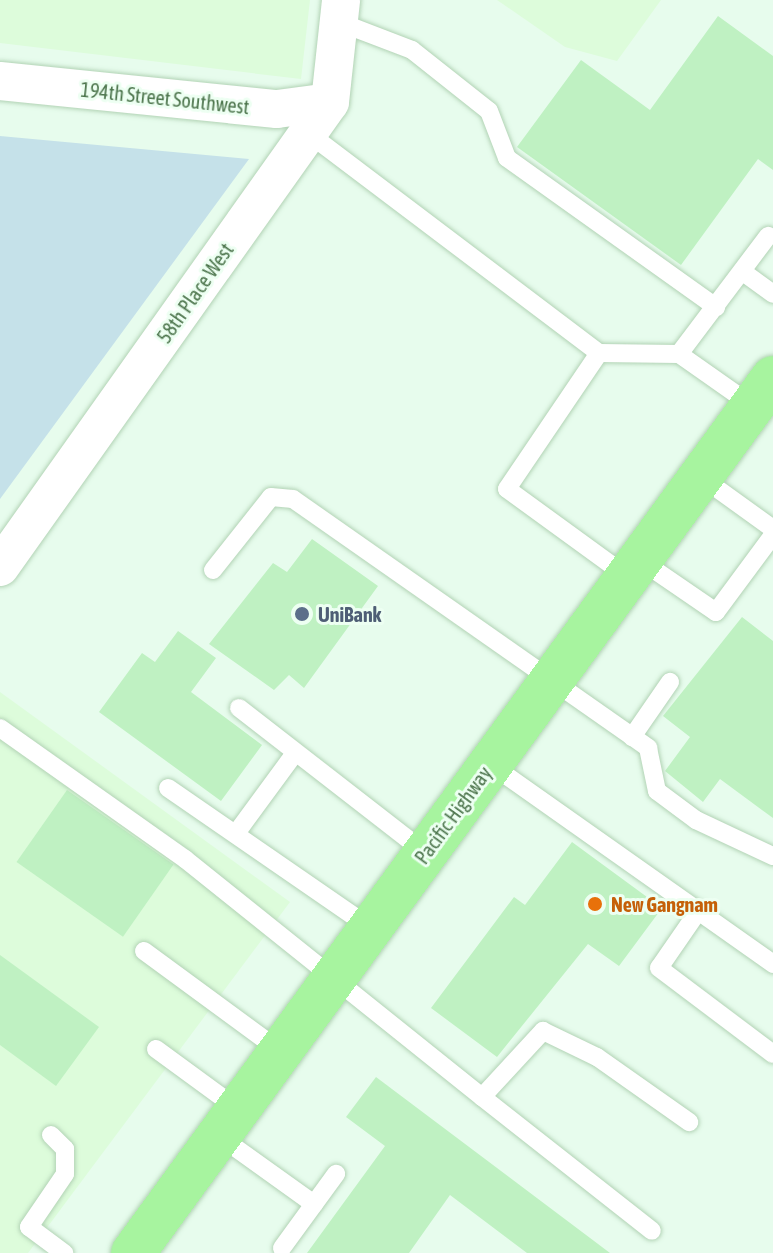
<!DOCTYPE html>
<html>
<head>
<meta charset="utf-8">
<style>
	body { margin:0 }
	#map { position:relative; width:773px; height:1253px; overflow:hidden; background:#e7fced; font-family:"Asap Condensed",sans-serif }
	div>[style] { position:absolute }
	.commercial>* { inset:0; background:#ddfcdb }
	.green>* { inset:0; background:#c5e1e9 }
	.building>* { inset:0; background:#bff1c2; transform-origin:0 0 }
	.roads { filter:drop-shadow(0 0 2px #b2d3b5) drop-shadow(0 0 2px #b2d3b5) }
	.lane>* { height:18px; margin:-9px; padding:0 9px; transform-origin:9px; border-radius:9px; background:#fff }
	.street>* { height:38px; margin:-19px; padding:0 19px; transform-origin:19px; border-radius:19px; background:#fff }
	.highway>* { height:44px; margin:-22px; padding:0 22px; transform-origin:22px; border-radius:22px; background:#a7f49f }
	.dots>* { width:22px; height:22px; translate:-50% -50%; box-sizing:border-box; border:4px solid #edfff2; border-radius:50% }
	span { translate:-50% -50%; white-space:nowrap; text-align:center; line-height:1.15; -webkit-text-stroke:6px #edfff2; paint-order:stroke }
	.street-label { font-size:20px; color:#4c754c }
	.service-label { font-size:20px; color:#4e5e75; font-weight:700 }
	.left { translate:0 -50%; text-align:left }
	.food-label { font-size:20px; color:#c56008; font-weight:700 }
</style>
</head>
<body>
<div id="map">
	<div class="commercial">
		<div style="clip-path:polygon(0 0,310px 0,301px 79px,0 43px)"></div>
		<div style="clip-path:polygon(497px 0,661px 0,617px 61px,565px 47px)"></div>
		<div style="clip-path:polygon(0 692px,290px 902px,28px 1253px,0 1253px)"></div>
	</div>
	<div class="green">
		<div style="clip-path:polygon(0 136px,249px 159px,0 499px)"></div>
	</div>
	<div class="building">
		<div style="clip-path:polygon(718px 16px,773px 56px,773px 170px,758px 159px,681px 265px,517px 147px,581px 60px,650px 110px)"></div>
		<div style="clip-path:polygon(312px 539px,378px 586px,304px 688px,289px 675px,274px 690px,209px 644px,273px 563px,287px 572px)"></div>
		<div style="clip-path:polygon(742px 617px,773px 641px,773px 818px,720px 779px,703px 802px,665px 771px,690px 737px,663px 716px)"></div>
		<div style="clip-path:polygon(178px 631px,216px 658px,191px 692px,262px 745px,221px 801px,99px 712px,142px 653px,155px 662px)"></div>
		<div style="left:67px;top:790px;width:130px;height:88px;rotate:35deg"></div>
		<div style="clip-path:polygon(572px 842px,662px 908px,619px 966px,588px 944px,497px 1057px,431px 1008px,514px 897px,525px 905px)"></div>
		<div style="clip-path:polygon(0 955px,99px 1027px,56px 1086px,0 1045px)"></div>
		<div style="clip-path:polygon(376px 1077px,610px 1253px,527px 1253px,450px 1195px,409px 1253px,307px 1253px,385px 1146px,346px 1117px)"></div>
	</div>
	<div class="roads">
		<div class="lane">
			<div style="left:339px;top:22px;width:78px;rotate:21deg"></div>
			<div style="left:412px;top:50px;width:98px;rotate:38.4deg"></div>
			<div style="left:489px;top:111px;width:50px;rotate:69deg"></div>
			<div style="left:507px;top:158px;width:257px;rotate:35.5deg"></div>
			<div style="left:308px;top:133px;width:365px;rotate:37.1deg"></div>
			<div style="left:599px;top:353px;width:80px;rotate:0.7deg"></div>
			<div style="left:743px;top:272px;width:37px;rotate:36deg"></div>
			<div style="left:599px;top:353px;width:164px;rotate:124.1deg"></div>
			<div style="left:507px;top:489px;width:150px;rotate:36deg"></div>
			<div style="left:753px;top:406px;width:90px;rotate:-144.9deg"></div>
			<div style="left:679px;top:354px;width:148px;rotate:-53deg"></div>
			<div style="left:701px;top:477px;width:89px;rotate:35.8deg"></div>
			<div style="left:640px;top:560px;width:92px;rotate:34.4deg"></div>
			<div style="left:716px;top:612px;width:96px;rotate:-53.5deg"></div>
			<div style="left:213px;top:570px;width:93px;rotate:-51.5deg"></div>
			<div style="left:271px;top:497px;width:22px;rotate:5deg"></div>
			<div style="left:293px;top:499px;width:434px;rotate:35deg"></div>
			<div style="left:648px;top:748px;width:44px;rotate:78.2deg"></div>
			<div style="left:657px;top:791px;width:49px;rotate:36.6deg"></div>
			<div style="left:696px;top:820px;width:85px;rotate:25.1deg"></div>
			<div style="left:239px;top:708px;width:237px;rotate:37.8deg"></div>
			<div style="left:0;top:728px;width:227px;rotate:35.3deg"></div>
			<div style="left:185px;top:859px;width:381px;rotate:38.7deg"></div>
			<div style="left:482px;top:1097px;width:90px;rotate:-47.3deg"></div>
			<div style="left:543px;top:1031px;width:60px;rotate:25.7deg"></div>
			<div style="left:597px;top:1057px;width:113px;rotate:35.2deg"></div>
			<div style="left:632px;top:737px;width:67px;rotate:-55.4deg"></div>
			<div style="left:490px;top:764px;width:347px;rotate:35.2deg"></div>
			<div style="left:168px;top:788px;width:247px;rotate:34.6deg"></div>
			<div style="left:237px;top:832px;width:98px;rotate:-53.7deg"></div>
			<div style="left:699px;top:910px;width:70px;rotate:124.6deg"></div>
			<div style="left:659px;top:968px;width:143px;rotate:37deg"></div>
			<div style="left:144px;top:951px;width:169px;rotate:36.3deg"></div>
			<div style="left:156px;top:1049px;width:102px;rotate:36.2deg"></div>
			<div style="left:482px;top:1097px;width:216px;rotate:38.2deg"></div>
			<div style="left:51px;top:1135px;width:20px;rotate:45deg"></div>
			<div style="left:65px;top:1149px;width:25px;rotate:90deg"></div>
			<div style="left:65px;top:1174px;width:64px;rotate:124.2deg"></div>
			<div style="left:29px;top:1227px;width:44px;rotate:36.6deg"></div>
			<div style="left:219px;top:1136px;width:117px;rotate:35.6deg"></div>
			<div style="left:282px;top:1248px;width:92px;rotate:-53.9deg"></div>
		</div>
		<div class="street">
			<div style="left:0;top:81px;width:278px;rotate:5.8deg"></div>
			<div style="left:277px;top:109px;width:53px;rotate:-7.5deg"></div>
			<div style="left:0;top:567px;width:570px;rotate:-54.64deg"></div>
			<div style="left:330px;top:102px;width:103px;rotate:-83.8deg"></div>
		</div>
		<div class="highway">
			<div style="left:133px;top:1253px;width:1084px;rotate:-53.82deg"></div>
		</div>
	</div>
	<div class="dots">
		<div style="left:302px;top:614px;background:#5c6f8a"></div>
		<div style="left:595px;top:904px;background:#e8710a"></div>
	</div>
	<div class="street-label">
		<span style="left:165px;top:98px;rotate:6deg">194th Street Southwest</span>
		<span style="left:195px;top:293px;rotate:-55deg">58th Place West</span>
		<span style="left:453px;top:815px;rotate:-54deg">Pacific Highway</span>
	</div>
	<div class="service-label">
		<span class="left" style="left:318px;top:614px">UniBank</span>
	</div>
	<div class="food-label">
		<span class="left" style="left:611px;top:904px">New Gangnam</span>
	</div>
</div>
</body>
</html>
